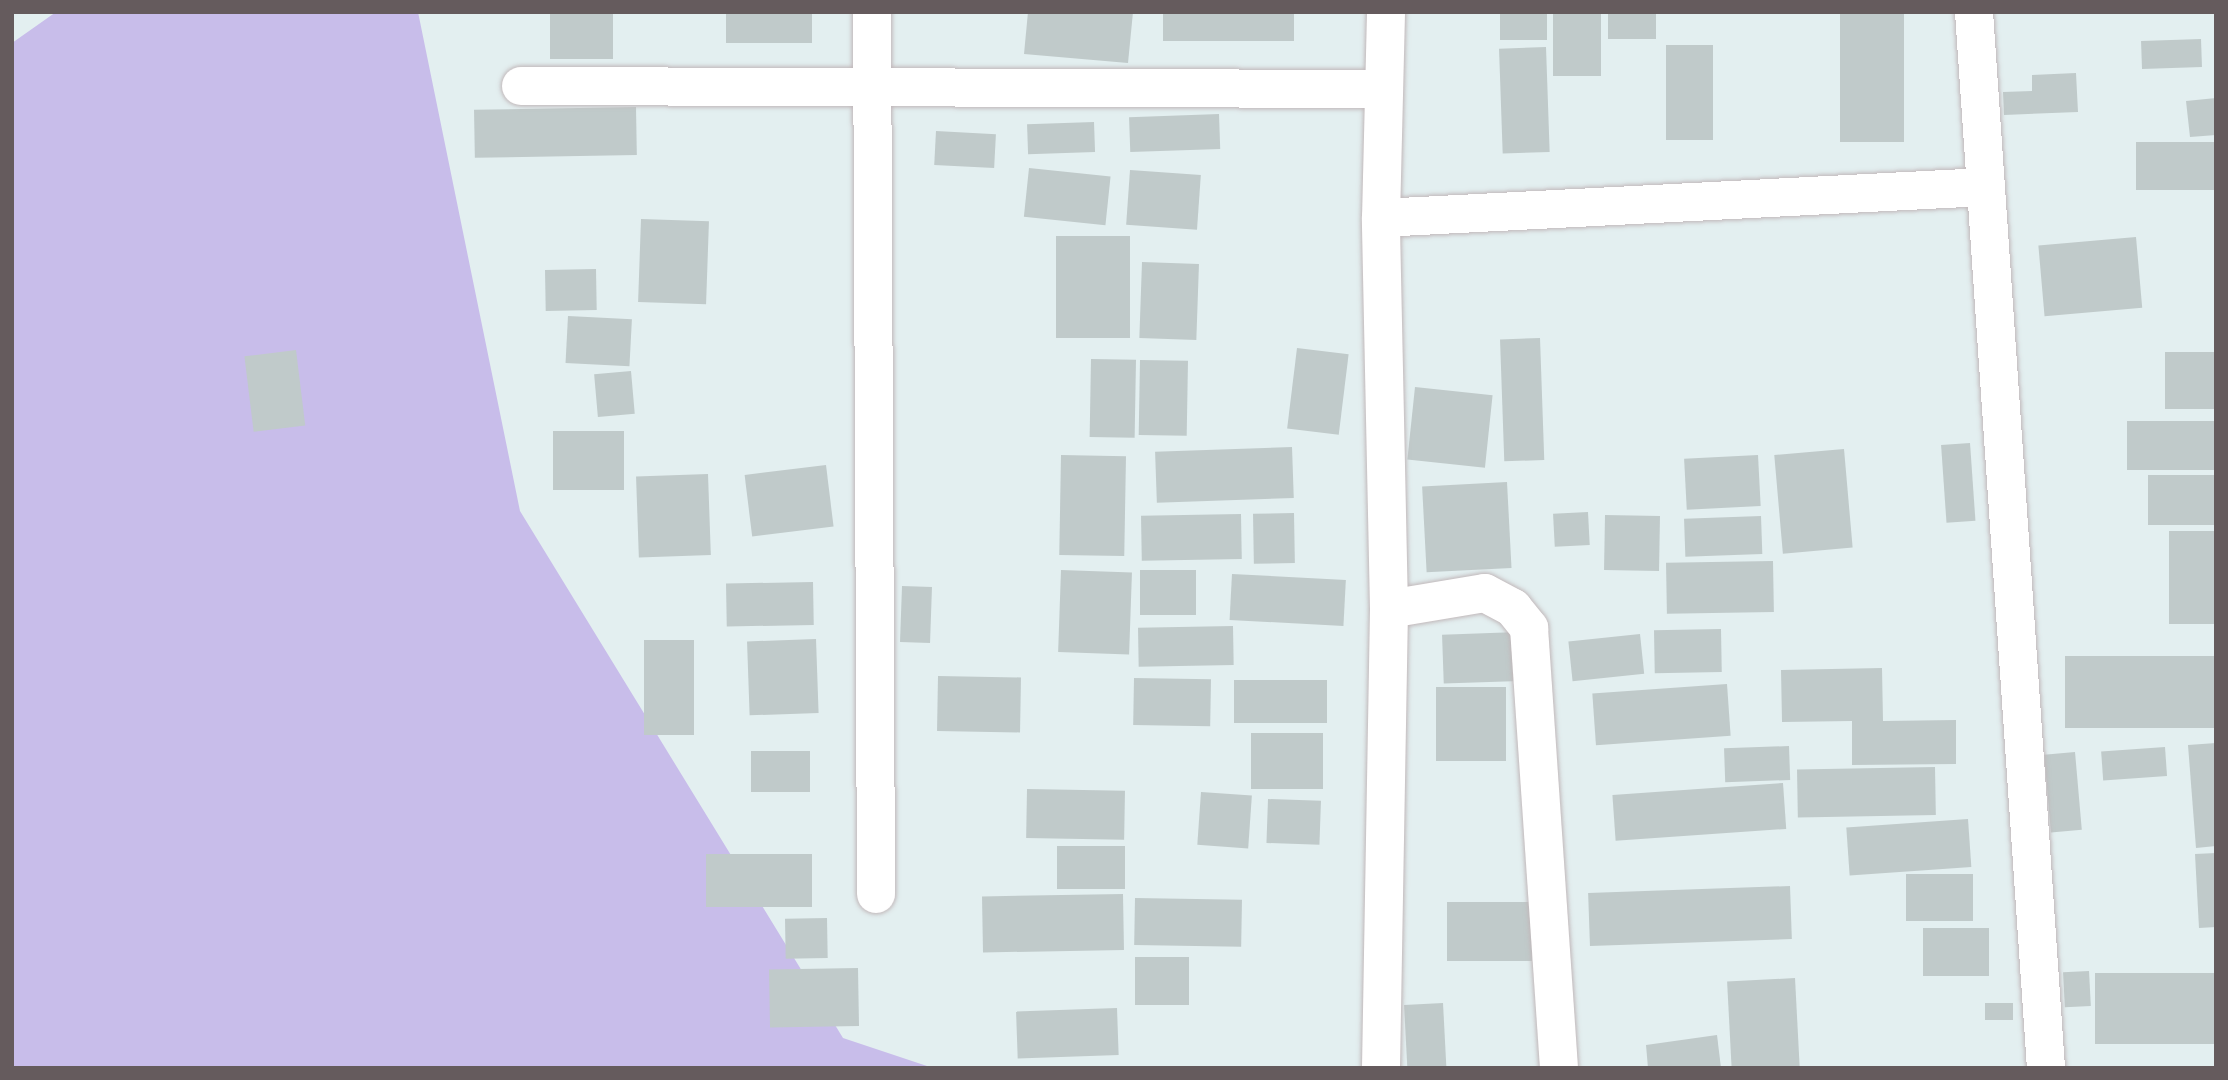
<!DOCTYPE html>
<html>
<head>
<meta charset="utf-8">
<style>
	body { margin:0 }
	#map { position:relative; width:2228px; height:1080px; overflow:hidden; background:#e3eff0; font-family:"Noto Sans",sans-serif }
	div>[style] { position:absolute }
	.green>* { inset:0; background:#c8bdea }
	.building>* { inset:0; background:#c0caca; transform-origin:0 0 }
	.roads { filter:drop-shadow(0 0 2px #c1b8ba) drop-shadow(0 0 2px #c1b8ba) }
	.minor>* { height:38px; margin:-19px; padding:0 19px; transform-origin:19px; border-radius:19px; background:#fff }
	span { translate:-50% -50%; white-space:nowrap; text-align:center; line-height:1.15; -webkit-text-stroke:6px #fff; paint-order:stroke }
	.frame { position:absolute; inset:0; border:14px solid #655b5d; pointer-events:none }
</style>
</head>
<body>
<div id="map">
	<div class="green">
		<div style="clip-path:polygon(56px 12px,418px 12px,520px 511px,843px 1038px,933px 1068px,12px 1068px,12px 43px)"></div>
	</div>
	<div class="building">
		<div style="left:550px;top:12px;width:63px;height:47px"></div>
		<div style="left:726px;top:12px;width:86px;height:31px"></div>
		<div style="clip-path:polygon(1028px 12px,1133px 12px,1128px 63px,1024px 54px)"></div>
		<div style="left:1163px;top:12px;width:131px;height:29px"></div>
		<div style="left:1500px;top:12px;width:47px;height:28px"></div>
		<div style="left:1553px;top:12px;width:48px;height:64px"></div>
		<div style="left:1608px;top:12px;width:48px;height:27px"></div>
		<div style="left:1904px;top:14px;width:128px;height:64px;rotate:90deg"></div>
		<div style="left:2201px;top:39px;width:28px;height:60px;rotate:88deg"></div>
		<div style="left:1713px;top:45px;width:95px;height:47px;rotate:90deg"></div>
		<div style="left:1546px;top:47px;width:105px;height:47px;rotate:88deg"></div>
		<div style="clip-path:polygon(2076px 73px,2078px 112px,2004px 115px,2003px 92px,2032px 91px,2032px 75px)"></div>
		<div style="clip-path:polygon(2216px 98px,2216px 135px,2190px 137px,2186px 101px)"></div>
		<div style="left:636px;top:107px;width:48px;height:162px;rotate:89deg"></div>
		<div style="left:1219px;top:114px;width:35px;height:90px;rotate:88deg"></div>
		<div style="left:1094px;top:122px;width:30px;height:67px;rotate:88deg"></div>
		<div style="left:936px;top:131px;width:60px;height:34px;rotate:3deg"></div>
		<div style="left:2216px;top:142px;width:48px;height:80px;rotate:90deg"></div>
		<div style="left:1029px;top:168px;width:82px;height:49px;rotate:6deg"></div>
		<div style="left:1130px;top:170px;width:71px;height:55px;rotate:4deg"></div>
		<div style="left:641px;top:219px;width:68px;height:83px;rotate:2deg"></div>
		<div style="left:1056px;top:236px;width:74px;height:102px"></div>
		<div style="left:2136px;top:237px;width:71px;height:98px;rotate:85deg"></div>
		<div style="left:1142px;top:262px;width:57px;height:76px;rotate:2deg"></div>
		<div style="left:596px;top:269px;width:41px;height:51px;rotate:89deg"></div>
		<div style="left:568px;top:316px;width:64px;height:47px;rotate:3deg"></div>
		<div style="left:1540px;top:338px;width:122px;height:40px;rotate:88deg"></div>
		<div style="left:1297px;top:348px;width:52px;height:81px;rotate:7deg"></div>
		<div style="left:296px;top:350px;width:76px;height:52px;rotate:83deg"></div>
		<div style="left:2216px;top:352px;width:57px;height:51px;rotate:90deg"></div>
		<div style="left:1091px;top:359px;width:45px;height:78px;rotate:1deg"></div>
		<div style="left:1140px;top:360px;width:48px;height:75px;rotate:1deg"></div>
		<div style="left:631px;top:371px;width:43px;height:37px;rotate:85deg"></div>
		<div style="left:1415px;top:387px;width:78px;height:73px;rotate:6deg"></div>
		<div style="left:2216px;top:421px;width:49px;height:89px;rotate:90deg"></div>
		<div style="left:553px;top:431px;width:71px;height:59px"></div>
		<div style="left:1970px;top:443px;width:78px;height:29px;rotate:86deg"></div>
		<div style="left:1292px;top:447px;width:51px;height:137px;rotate:88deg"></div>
		<div style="left:1844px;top:449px;width:99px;height:70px;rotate:85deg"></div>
		<div style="left:1061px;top:455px;width:65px;height:100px;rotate:1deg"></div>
		<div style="left:1758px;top:455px;width:51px;height:74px;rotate:87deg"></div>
		<div style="left:826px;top:465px;width:62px;height:82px;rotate:83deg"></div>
		<div style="left:708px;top:474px;width:81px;height:72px;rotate:88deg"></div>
		<div style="left:2216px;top:475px;width:50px;height:68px;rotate:90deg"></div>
		<div style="left:1507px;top:482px;width:86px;height:85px;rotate:87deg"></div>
		<div style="left:1588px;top:512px;width:33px;height:35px;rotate:87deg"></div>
		<div style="left:1294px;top:513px;width:50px;height:41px;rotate:89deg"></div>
		<div style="left:1241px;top:514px;width:45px;height:100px;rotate:89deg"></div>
		<div style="left:1605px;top:515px;width:55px;height:55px;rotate:1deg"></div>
		<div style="left:1761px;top:516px;width:38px;height:77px;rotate:88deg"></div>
		<div style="left:2169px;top:531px;width:47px;height:93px"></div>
		<div style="left:1773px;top:561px;width:51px;height:107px;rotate:89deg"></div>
		<div style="left:1061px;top:570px;width:71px;height:82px;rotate:2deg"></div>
		<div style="left:1196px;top:570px;width:45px;height:56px;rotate:90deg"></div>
		<div style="left:1232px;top:574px;width:114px;height:46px;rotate:3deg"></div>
		<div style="left:813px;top:582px;width:43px;height:87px;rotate:89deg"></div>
		<div style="left:902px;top:586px;width:30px;height:56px;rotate:2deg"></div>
		<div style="left:1233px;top:626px;width:39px;height:95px;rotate:89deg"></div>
		<div style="left:1721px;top:629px;width:43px;height:67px;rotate:89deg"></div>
		<div style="left:1518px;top:632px;width:49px;height:76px;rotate:88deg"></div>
		<div style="left:1640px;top:634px;width:40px;height:72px;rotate:84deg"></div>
		<div style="left:816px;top:639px;width:74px;height:69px;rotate:88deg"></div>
		<div style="left:644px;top:640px;width:50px;height:95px"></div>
		<div style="left:2216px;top:656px;width:72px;height:151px;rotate:90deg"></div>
		<div style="clip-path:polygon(1882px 668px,1883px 721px,1956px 720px,1956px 764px,1852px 765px,1852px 721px,1782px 722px,1781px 670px)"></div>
		<div style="left:938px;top:676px;width:83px;height:55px;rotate:1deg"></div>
		<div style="left:1134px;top:678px;width:77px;height:47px;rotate:1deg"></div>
		<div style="left:1327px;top:680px;width:43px;height:93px;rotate:90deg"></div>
		<div style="left:1727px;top:684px;width:52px;height:135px;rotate:86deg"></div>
		<div style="left:1506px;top:687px;width:74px;height:70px;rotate:90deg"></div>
		<div style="left:1251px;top:733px;width:72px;height:56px"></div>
		<div style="clip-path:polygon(2216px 743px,2216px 846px,2196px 848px,2188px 745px)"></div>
		<div style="left:1789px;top:746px;width:34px;height:65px;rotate:88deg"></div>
		<div style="left:2165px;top:747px;width:29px;height:64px;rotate:86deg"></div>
		<div style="left:751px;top:751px;width:59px;height:41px"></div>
		<div style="left:2075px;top:752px;width:78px;height:31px;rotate:85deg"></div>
		<div style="left:1935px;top:767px;width:48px;height:138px;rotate:89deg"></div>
		<div style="left:1783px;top:783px;width:46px;height:171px;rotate:86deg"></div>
		<div style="left:1027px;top:789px;width:98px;height:49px;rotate:1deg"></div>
		<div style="left:1201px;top:792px;width:51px;height:53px;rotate:4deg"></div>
		<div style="left:1268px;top:799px;width:53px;height:44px;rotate:2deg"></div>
		<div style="left:1968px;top:819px;width:48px;height:122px;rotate:86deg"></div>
		<div style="left:1057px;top:846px;width:68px;height:43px"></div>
		<div style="clip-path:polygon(2216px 853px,2216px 927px,2199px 928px,2195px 854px)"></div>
		<div style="left:812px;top:854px;width:53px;height:106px;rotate:90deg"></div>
		<div style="left:1973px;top:874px;width:47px;height:67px;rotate:90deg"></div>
		<div style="left:1790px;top:886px;width:53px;height:202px;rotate:88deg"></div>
		<div style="left:1123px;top:894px;width:56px;height:141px;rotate:89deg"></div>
		<div style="left:1135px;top:898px;width:107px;height:47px;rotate:1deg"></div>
		<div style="left:1447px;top:902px;width:85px;height:59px"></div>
		<div style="left:827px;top:918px;width:40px;height:42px;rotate:89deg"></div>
		<div style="left:1923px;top:928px;width:66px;height:48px"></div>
		<div style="left:1135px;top:957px;width:54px;height:48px"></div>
		<div style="left:858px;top:968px;width:58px;height:89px;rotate:89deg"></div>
		<div style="left:2089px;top:971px;width:35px;height:26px;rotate:87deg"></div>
		<div style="left:2216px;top:973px;width:71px;height:121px;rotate:90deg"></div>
		<div style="left:1795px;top:978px;width:90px;height:68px;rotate:87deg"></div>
		<div style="left:1443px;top:1003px;width:65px;height:39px;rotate:87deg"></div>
		<div style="left:1985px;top:1003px;width:28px;height:17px"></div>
		<div style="left:1117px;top:1008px;width:47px;height:101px;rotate:88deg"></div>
		<div style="clip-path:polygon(1717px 1035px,1721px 1068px,1648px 1068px,1646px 1045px)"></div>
	</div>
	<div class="roads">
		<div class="minor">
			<div style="left:872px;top:12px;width:882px;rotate:89.74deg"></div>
			<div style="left:1974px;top:12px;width:1058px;rotate:86.1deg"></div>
			<div style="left:521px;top:86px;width:863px;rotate:0.2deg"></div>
			<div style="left:1381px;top:218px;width:605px;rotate:-2.94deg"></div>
			<div style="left:1389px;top:609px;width:97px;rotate:-9.5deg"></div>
			<div style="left:1485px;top:593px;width:32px;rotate:28deg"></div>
			<div style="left:1513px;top:608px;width:26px;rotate:51deg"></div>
			<div style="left:1529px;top:628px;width:441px;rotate:86.1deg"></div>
			<div style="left:1381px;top:1068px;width:459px;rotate:-89deg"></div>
			<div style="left:1389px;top:609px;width:391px;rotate:-91.2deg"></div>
			<div style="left:1381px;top:218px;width:206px;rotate:-88.6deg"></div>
		</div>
	</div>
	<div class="frame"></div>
</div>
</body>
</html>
